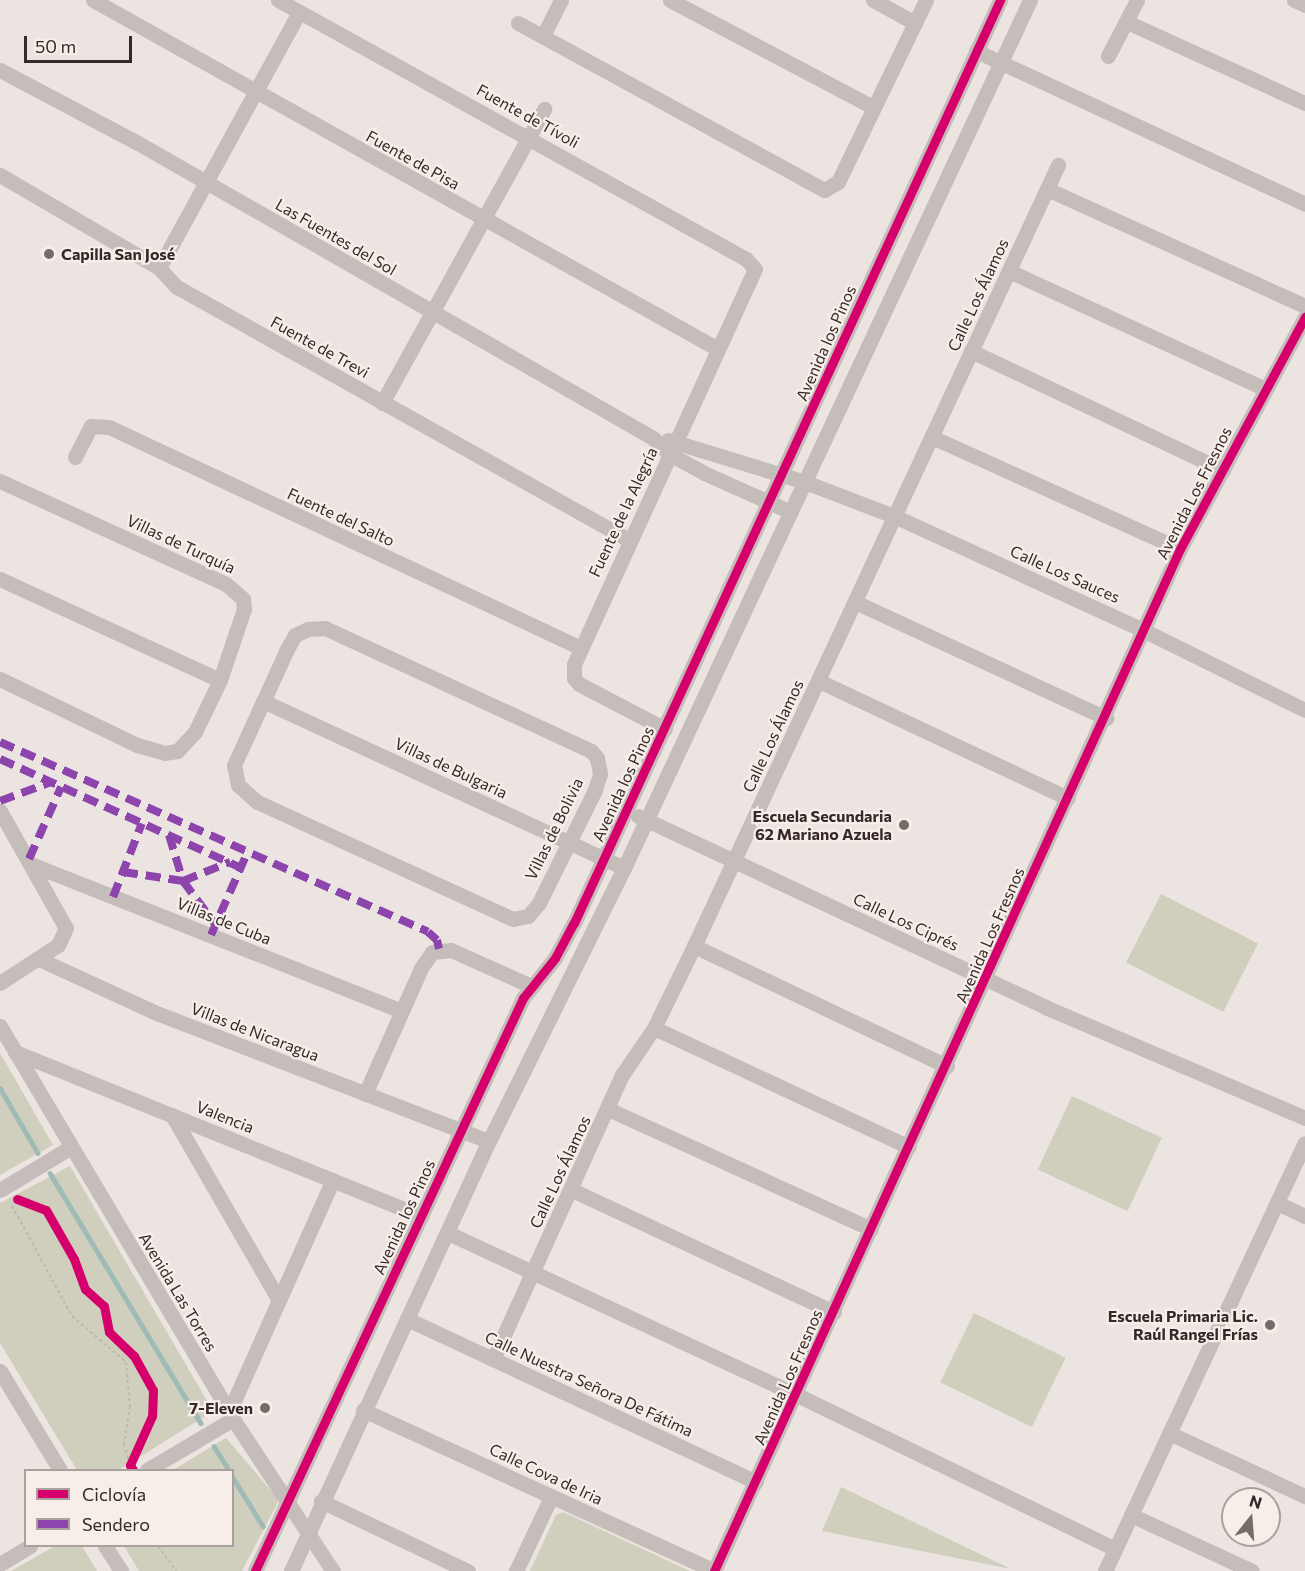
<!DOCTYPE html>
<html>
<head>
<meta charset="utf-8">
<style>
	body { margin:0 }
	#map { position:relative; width:1305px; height:1571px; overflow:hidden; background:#ece4e1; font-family:Commissioner,sans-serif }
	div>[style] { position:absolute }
	.green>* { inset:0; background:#d0cfbd; transform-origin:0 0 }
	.stream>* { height:4.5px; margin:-2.25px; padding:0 2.25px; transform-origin:2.25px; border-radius:2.25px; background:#a0bbb6 }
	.path>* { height:2px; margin-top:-1px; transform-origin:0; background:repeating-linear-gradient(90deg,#bdb6b3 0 3px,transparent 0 6px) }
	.minor>* { height:15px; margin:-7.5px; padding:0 7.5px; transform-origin:7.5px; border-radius:7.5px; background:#c4bdba }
	.quiet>* { height:8px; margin-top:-4px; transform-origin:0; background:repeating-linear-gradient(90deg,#8e44ad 0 15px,transparent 0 23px) }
	.cycleway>* { height:9px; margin:-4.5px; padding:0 4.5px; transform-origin:4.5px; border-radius:4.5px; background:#d6006c }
	.dots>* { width:16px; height:16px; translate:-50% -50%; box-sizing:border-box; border:3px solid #f8eee9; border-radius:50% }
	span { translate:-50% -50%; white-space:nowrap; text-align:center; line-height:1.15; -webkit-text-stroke:4.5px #f8eee9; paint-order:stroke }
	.street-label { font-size:16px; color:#352a29 }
	.poi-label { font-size:16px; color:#352a29; font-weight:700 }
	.left { translate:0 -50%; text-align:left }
	.right { translate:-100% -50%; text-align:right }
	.legend { position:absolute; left:24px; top:1469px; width:210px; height:78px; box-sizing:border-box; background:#f8eee9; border:2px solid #aaa09c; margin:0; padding:8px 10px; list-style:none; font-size:18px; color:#352a29 }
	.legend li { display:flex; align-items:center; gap:12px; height:30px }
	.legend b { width:30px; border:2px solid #aaa09c }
	.north { position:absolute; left:1221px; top:1487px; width:60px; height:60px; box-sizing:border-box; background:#f8eee9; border:2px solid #aaa09c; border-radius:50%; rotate:17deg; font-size:16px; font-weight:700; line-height:24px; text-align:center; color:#352a29 }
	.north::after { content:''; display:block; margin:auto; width:21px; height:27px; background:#756b69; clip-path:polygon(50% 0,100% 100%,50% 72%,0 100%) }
	.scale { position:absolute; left:24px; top:36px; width:108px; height:27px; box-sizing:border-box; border:3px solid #352a29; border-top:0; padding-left:8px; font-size:18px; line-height:21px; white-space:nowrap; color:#352a29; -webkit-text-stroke:4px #f8eee9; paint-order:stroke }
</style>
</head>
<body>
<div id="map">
	<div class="green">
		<div style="left:1161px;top:894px;width:109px;height:77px;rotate:27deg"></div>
		<div style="clip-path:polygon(0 1053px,53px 1145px,0 1175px)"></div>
		<div style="left:1072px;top:1096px;width:99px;height:81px;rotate:25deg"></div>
		<div style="clip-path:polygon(70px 1166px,213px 1411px,119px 1470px,77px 1470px,0 1343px,0 1203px)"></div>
		<div style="left:974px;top:1313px;width:102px;height:77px;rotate:26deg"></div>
		<div style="clip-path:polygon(226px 1438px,279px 1500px,242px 1571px,139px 1571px,124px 1546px,232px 1546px,232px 1470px,173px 1470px)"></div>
		<div style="clip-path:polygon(841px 1487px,1011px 1569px,822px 1531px)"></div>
		<div style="clip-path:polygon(563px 1512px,690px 1571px,530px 1571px,556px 1515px)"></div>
		<div style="clip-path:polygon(55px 1546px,82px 1546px,97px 1571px,11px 1571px)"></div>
	</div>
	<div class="stream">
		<div style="left:0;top:1088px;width:75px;rotate:59.7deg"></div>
		<div style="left:50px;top:1173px;width:292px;rotate:58.9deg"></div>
		<div style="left:214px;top:1446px;width:28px;rotate:58deg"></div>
		<div style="left:232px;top:1476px;width:59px;rotate:58.2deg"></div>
	</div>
	<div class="path">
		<div style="left:12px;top:1206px;width:125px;rotate:61.4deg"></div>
		<div style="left:72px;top:1316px;width:71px;rotate:40.4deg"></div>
		<div style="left:126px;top:1362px;width:44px;rotate:84.8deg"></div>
		<div style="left:130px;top:1406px;width:38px;rotate:99deg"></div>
		<div style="left:124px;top:1444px;width:22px;rotate:74deg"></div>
		<div style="left:158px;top:1546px;width:31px;rotate:54deg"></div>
	</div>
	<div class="minor">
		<div style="left:93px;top:0;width:716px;rotate:29.18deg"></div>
		<div style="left:278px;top:0;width:535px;rotate:28.96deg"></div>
		<div style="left:746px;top:259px;width:13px;rotate:48deg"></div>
		<div style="left:755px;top:269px;width:434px;rotate:114.6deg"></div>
		<div style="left:574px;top:664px;width:14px;rotate:90deg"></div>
		<div style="left:574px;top:678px;width:8px;rotate:50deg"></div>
		<div style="left:579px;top:684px;width:97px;rotate:27.6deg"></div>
		<div style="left:670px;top:0;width:229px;rotate:27.8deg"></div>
		<div style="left:873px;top:0;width:48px;rotate:28.7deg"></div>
		<div style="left:1294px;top:0;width:12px;rotate:24deg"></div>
		<div style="left:1127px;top:22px;width:196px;rotate:24.5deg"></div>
		<div style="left:518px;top:23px;width:349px;rotate:28.6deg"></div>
		<div style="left:824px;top:190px;width:16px;rotate:-30deg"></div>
		<div style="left:838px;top:182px;width:202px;rotate:-64.2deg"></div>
		<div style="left:543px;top:36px;width:40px;rotate:-63.4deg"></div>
		<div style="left:976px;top:51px;width:363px;rotate:24.9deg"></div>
		<div style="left:1108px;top:56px;width:63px;rotate:-62.6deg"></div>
		<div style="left:0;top:70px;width:156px;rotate:27.9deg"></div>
		<div style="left:138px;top:143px;width:594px;rotate:29.8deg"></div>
		<div style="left:653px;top:438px;width:23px;rotate:45deg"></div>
		<div style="left:669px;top:454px;width:40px;rotate:28deg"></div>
		<div style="left:704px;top:473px;width:95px;rotate:24.1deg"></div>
		<div style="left:0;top:175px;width:184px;rotate:30.3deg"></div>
		<div style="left:159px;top:268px;width:26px;rotate:47deg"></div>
		<div style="left:177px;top:287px;width:518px;rotate:29.24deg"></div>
		<div style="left:1047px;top:189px;width:283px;rotate:24.4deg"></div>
		<div style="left:159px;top:268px;width:292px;rotate:-61.3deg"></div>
		<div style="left:1011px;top:272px;width:280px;rotate:24.7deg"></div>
		<div style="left:971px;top:351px;width:279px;rotate:25.3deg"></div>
		<div style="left:382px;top:403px;width:336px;rotate:-61.1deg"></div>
		<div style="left:932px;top:437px;width:272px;rotate:24.3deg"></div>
		<div style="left:668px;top:440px;width:143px;rotate:17deg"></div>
		<div style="left:805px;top:482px;width:95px;rotate:20.9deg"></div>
		<div style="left:894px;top:516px;width:276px;rotate:24.6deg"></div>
		<div style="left:1145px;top:631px;width:178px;rotate:26.3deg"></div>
		<div style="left:75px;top:457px;width:35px;rotate:-63deg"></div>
		<div style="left:91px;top:426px;width:18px;rotate:3deg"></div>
		<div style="left:109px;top:427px;width:521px;rotate:25.09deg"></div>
		<div style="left:0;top:481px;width:248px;rotate:24.5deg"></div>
		<div style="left:226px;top:584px;width:23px;rotate:41deg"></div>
		<div style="left:243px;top:599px;width:10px;rotate:84deg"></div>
		<div style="left:244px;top:609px;width:75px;rotate:108.7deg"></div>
		<div style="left:220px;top:680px;width:58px;rotate:115.7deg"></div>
		<div style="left:195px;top:732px;width:26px;rotate:133deg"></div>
		<div style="left:177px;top:751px;width:12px;rotate:171deg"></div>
		<div style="left:165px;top:753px;width:29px;rotate:-164deg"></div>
		<div style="left:137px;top:745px;width:152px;rotate:-154.3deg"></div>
		<div style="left:0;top:579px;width:242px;rotate:24.7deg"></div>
		<div style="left:855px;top:602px;width:277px;rotate:24.8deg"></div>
		<div style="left:325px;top:628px;width:293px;rotate:24.8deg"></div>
		<div style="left:591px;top:751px;width:9px;rotate:49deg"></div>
		<div style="left:597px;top:758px;width:16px;rotate:79deg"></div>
		<div style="left:600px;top:774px;width:19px;rotate:108deg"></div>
		<div style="left:594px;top:792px;width:124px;rotate:116.4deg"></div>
		<div style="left:539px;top:903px;width:17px;rotate:130deg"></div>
		<div style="left:528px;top:916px;width:15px;rotate:169deg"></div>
		<div style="left:513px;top:919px;width:12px;rotate:-156deg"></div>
		<div style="left:502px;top:914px;width:269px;rotate:-155.4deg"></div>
		<div style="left:257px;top:802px;width:25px;rotate:-138deg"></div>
		<div style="left:238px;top:785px;width:20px;rotate:-101deg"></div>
		<div style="left:234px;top:765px;width:128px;rotate:-65.4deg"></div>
		<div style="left:287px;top:649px;width:16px;rotate:-60deg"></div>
		<div style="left:295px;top:635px;width:14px;rotate:-25deg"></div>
		<div style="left:308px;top:629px;width:17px;rotate:-3deg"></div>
		<div style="left:819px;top:681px;width:275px;rotate:25.2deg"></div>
		<div style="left:263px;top:701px;width:398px;rotate:24.8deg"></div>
		<div style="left:0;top:811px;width:134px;rotate:60.6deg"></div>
		<div style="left:66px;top:928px;width:19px;rotate:115deg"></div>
		<div style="left:58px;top:945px;width:69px;rotate:146.8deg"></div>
		<div style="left:638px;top:816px;width:450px;rotate:25.1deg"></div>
		<div style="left:1045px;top:1007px;width:283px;rotate:23.1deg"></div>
		<div style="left:33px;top:865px;width:396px;rotate:21.6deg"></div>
		<div style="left:694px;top:946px;width:280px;rotate:25.4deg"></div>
		<div style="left:39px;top:959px;width:127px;rotate:24.7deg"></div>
		<div style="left:154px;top:1012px;width:359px;rotate:21.1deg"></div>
		<div style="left:0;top:1026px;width:457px;rotate:59.3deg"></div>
		<div style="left:233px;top:1419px;width:182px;rotate:56.7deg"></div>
		<div style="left:654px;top:1028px;width:281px;rotate:25deg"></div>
		<div style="left:15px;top:1052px;width:438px;rotate:22deg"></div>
		<div style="left:365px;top:1094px;width:138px;rotate:-66deg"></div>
		<div style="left:421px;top:968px;width:19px;rotate:-55deg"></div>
		<div style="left:432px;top:952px;width:19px;rotate:-6deg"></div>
		<div style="left:451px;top:950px;width:88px;rotate:24.2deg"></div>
		<div style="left:608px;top:1109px;width:289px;rotate:24.5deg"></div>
		<div style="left:172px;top:1115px;width:214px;rotate:60deg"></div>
		<div style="left:0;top:1190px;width:83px;rotate:-31.2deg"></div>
		<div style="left:572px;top:1190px;width:289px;rotate:25deg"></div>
		<div style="left:1277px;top:1203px;width:31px;rotate:25deg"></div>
		<div style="left:448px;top:1233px;width:385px;rotate:24.9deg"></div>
		<div style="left:797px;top:1395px;width:353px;rotate:25.8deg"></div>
		<div style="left:407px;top:1319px;width:385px;rotate:25deg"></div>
		<div style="left:493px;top:1359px;width:312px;rotate:-65.6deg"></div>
		<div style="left:622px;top:1075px;width:57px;rotate:-55.8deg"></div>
		<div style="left:654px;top:1028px;width:91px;rotate:-64deg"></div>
		<div style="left:694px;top:946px;width:862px;rotate:-65.01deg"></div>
		<div style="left:0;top:1371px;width:116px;rotate:58.8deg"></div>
		<div style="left:363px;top:1410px;width:386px;rotate:24.6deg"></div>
		<div style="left:229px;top:1412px;width:254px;rotate:-65.9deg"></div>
		<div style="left:1169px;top:1433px;width:150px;rotate:24.9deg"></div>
		<div style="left:147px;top:1470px;width:100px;rotate:-30.7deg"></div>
		<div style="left:321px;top:1501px;width:163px;rotate:25.5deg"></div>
		<div style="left:1131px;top:1515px;width:133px;rotate:24.8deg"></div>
		<div style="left:105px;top:1546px;width:30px;rotate:57deg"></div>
		<div style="left:0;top:1564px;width:35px;rotate:-31deg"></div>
		<div style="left:255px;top:1571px;width:633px;rotate:-64.93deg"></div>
		<div style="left:523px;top:998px;width:51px;rotate:-51.3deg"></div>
		<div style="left:555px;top:958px;width:40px;rotate:-62deg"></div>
		<div style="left:574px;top:923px;width:1017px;rotate:-65.22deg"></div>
		<div style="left:291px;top:1571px;width:473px;rotate:-65.3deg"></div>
		<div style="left:489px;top:1141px;width:305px;rotate:-63.7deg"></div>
		<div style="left:624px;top:868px;width:958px;rotate:-64.93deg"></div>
		<div style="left:516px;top:1571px;width:82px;rotate:-64.7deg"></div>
		<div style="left:714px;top:1571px;width:1123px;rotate:-65.49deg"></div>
		<div style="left:1180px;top:549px;width:264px;rotate:-61.7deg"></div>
		<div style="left:1105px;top:1571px;width:472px;rotate:-65deg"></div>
	</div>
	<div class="quiet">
		<div style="left:0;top:742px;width:468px;rotate:23.9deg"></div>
		<div style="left:428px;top:932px;width:12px;rotate:42deg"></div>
		<div style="left:437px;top:940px;width:9px;rotate:77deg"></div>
		<div style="left:0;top:759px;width:262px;rotate:24.3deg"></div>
		<div style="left:0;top:801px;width:54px;rotate:-20.4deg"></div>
		<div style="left:169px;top:835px;width:48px;rotate:73.1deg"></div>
		<div style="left:183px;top:881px;width:54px;rotate:53.3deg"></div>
		<div style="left:29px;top:859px;width:79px;rotate:-66deg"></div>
		<div style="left:123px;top:872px;width:61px;rotate:8.5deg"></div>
		<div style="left:183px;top:881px;width:51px;rotate:-22deg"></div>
		<div style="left:113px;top:897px;width:79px;rotate:-68.6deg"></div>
		<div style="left:211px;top:935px;width:92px;rotate:-66.2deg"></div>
	</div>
	<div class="cycleway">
		<div style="left:17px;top:1199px;width:31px;rotate:21deg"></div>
		<div style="left:46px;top:1210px;width:56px;rotate:60.3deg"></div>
		<div style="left:74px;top:1259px;width:32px;rotate:70deg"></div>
		<div style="left:85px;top:1289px;width:25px;rotate:42deg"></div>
		<div style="left:104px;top:1306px;width:26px;rotate:79deg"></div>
		<div style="left:109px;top:1332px;width:35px;rotate:44deg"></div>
		<div style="left:134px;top:1356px;width:39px;rotate:61deg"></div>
		<div style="left:153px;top:1390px;width:26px;rotate:92deg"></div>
		<div style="left:152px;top:1416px;width:54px;rotate:114.2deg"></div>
		<div style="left:130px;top:1465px;width:6px;rotate:59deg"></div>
		<div style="left:255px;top:1571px;width:633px;rotate:-64.93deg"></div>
		<div style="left:523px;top:998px;width:51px;rotate:-51.3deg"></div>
		<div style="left:555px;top:958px;width:40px;rotate:-62deg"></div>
		<div style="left:574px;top:923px;width:1017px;rotate:-65.22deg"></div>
		<div style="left:714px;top:1571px;width:1123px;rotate:-65.49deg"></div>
		<div style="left:1180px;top:549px;width:264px;rotate:-61.7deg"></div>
	</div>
	<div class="dots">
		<div style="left:49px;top:254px;background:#756b69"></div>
		<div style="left:904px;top:825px;background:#756b69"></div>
		<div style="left:1270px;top:1325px;background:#756b69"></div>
		<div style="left:265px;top:1408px;background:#756b69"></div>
	</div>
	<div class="street-label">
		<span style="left:528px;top:116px;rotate:29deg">Fuente de Tívoli</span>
		<span style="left:413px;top:160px;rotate:29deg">Fuente de Pisa</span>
		<span style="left:336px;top:237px;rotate:30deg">Las Fuentes del Sol</span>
		<span style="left:978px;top:295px;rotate:-65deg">Calle Los Álamos</span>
		<span style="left:826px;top:343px;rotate:-66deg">Avenida los Pinos</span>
		<span style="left:320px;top:347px;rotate:29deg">Fuente de Trevi</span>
		<span style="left:1194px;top:493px;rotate:-63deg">Avenida Los Fresnos</span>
		<span style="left:623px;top:512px;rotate:-65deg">Fuente de la Alegría</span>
		<span style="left:341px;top:517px;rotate:25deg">Fuente del Salto</span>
		<span style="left:181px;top:544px;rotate:25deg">Villas de Turquía</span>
		<span style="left:1065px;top:574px;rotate:24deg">Calle Los Sauces</span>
		<span style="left:773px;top:736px;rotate:-65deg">Calle Los Álamos</span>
		<span style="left:451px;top:768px;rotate:25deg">Villas de Bulgaria</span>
		<span style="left:623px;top:784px;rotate:-65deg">Avenida los Pinos</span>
		<span style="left:554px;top:829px;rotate:-64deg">Villas de Bolivia</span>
		<span style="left:224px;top:921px;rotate:22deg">Villas de Cuba</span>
		<span style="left:906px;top:922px;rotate:25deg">Calle Los Ciprés</span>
		<span style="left:990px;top:935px;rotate:-66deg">Avenida Los Fresnos</span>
		<span style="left:255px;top:1032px;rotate:21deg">Villas de Nicaragua</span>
		<span style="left:225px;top:1117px;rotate:22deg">Valencia</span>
		<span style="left:560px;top:1172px;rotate:-65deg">Calle Los Álamos</span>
		<span style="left:404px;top:1217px;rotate:-65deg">Avenida los Pinos</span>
		<span style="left:178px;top:1292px;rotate:59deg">Avenida Las Torres</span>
		<span style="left:788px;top:1377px;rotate:-66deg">Avenida Los Fresnos</span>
		<span style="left:589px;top:1384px;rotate:25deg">Calle Nuestra Señora De Fátima</span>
		<span style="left:546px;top:1474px;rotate:25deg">Calle Cova de Iria</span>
	</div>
	<div class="poi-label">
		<span class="left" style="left:61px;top:254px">Capilla San José</span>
		<span class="right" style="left:892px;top:825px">Escuela Secundaria<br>62 Mariano Azuela</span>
		<span class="right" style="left:1258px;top:1325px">Escuela Primaria Lic.<br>Raúl Rangel Frías</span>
		<span class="right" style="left:253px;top:1408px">7-Eleven</span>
	</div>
	<ul class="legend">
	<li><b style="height:8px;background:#d6006c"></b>Ciclovía</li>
	<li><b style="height:8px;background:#8e44ad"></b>Sendero</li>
	</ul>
	<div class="north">N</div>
	<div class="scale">50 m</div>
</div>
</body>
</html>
